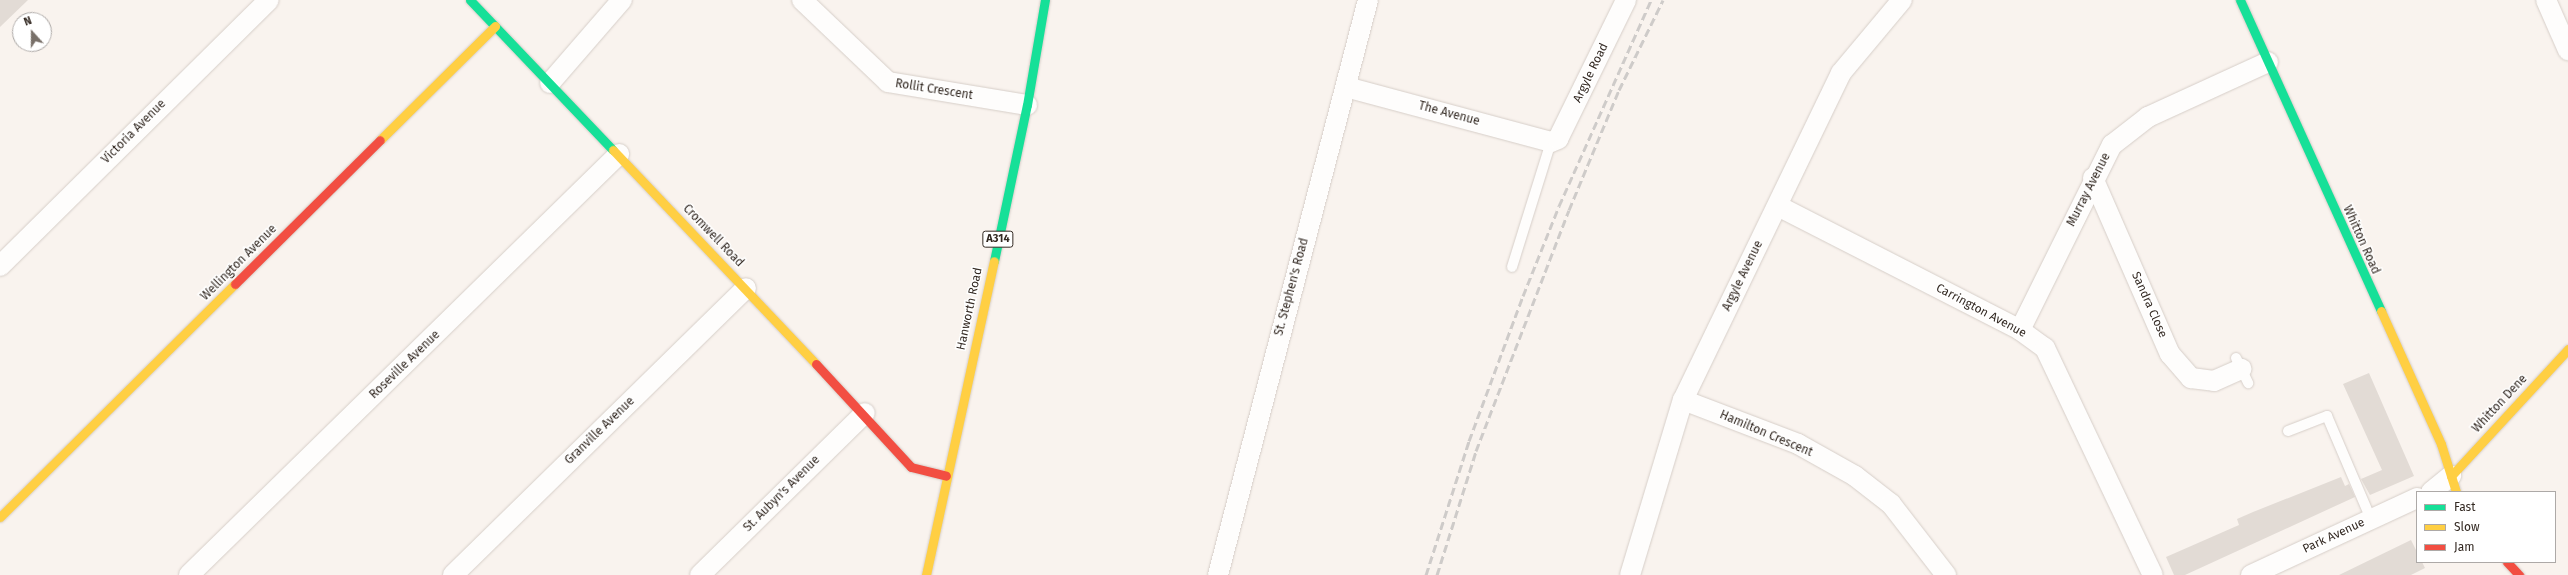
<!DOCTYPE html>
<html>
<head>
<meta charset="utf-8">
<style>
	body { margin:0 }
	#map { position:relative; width:2568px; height:575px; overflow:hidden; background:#f9f3ee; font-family:"Fira Sans",sans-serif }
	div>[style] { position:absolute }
	.building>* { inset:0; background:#e2dbd5 }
	.roads { filter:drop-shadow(0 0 1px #d6cec8) drop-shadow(0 0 1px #d6cec8) }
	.lane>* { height:10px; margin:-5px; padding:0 5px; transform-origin:5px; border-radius:5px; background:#fefdfc }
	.street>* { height:20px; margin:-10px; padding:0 10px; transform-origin:10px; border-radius:10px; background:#fefdfc }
	.fast>* { height:9px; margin:-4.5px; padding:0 4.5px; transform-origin:4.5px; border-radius:4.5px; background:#16e098 }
	.slow>* { height:9px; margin:-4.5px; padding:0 4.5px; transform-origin:4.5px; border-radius:4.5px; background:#ffcf43 }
	.jam>* { height:9px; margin:-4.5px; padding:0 4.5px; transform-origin:4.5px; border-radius:4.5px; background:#f24e42 }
	.rail>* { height:3px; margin-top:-1.5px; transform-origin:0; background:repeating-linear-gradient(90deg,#cecbc9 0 8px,transparent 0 12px) }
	span { translate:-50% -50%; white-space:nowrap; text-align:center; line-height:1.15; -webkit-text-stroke:3px #fff; paint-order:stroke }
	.shield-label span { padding:1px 3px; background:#fff; border:1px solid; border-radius:3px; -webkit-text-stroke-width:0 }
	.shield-label { font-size:11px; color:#332922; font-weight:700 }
	.street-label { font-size:12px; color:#332922 }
	.legend { position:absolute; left:2416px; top:491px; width:140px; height:72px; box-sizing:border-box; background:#fff; border:1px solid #ada9a7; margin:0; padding:5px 7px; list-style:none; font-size:12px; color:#332922 }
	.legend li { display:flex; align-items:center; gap:8px; height:20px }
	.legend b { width:20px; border:1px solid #ada9a7 }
	.north { position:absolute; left:12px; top:12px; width:40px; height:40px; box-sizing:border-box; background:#fff; border:1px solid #ada9a7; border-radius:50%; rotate:339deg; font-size:11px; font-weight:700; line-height:16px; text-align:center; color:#332922 }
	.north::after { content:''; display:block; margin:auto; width:14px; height:18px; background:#787069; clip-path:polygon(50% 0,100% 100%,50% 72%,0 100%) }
</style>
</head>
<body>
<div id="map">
	<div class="building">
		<div style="clip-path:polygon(0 0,28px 0,0 27px)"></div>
		<div style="clip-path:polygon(2369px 373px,2414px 476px,2370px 495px,2361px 479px,2382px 470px,2343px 384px)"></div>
		<div style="clip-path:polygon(2341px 477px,2345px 486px,2349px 484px,2355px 497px,2185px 575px,2174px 575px,2166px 557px,2239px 525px,2237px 519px,2253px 512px)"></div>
		<div style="clip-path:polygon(2411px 540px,2417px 552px,2417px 562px,2422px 562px,2425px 568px,2411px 575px,2339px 575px)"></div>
	</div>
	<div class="roads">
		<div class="lane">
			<div style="left:1512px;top:267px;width:131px;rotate:-72.7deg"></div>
			<div style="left:2236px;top:358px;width:28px;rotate:64deg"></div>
			<div style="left:2288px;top:431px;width:42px;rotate:-21deg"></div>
			<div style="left:2327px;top:416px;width:112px;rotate:66.9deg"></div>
		</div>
		<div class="street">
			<div style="left:802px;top:0;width:119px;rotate:43.6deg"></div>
			<div style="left:888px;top:82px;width:141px;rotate:9.4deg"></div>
			<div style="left:2546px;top:0;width:55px;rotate:66.3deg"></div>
			<div style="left:550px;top:83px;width:110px;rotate:-49.1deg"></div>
			<div style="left:1346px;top:87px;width:212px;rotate:15deg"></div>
			<div style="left:1551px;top:142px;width:8px;rotate:-23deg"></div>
			<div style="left:1558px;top:139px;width:155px;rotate:-63.9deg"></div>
			<div style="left:2093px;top:178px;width:192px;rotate:66.4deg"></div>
			<div style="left:2170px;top:354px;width:32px;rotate:49deg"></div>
			<div style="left:2191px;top:378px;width:23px;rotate:7deg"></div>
			<div style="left:2214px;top:381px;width:30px;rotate:-24deg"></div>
			<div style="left:1778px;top:206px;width:272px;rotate:27.1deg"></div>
			<div style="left:2020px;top:330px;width:31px;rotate:36deg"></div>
			<div style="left:2045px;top:348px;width:251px;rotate:64.6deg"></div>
			<div style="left:0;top:266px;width:378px;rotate:-44.7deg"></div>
			<div style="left:2020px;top:330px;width:207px;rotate:-63.6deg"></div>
			<div style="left:2112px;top:145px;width:46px;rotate:-37.9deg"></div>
			<div style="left:2148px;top:117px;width:132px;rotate:-24.6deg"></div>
			<div style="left:1683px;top:400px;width:123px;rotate:20.9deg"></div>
			<div style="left:1798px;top:444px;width:65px;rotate:29.3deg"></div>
			<div style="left:1855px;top:476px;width:46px;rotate:37.9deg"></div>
			<div style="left:1891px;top:504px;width:90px;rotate:52.2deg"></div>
			<div style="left:2431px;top:492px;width:26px;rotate:-39deg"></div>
			<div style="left:189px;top:575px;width:602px;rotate:-44.39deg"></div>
			<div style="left:453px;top:575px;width:410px;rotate:-44.4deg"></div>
			<div style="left:700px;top:575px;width:231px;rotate:-44.5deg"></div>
			<div style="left:1218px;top:575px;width:594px;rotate:-75.38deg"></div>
			<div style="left:1630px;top:575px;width:183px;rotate:-73.2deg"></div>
			<div style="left:1683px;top:400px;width:363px;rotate:-64.2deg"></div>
			<div style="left:1841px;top:73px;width:95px;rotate:-50.1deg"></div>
			<div style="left:2251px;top:575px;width:183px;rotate:-24.9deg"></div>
		</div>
		<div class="fast">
			<div style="left:470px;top:0;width:207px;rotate:46.4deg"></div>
			<div style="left:2240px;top:0;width:341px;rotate:65.6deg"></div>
			<div style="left:994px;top:261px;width:159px;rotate:-78.1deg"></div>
			<div style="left:1027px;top:105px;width:107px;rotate:-80.3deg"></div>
		</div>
		<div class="slow">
			<div style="left:380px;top:140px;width:162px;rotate:-44.7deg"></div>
			<div style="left:613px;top:150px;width:295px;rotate:46.5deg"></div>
			<div style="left:2381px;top:311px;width:146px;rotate:65.7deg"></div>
			<div style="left:2441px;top:444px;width:50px;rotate:72.6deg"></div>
			<div style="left:2451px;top:476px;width:173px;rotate:-47.3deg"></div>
			<div style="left:0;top:517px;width:331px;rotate:-44.8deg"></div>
			<div style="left:926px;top:575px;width:321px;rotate:-77.8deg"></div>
		</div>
		<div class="jam">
			<div style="left:235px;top:284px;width:204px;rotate:-44.8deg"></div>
			<div style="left:816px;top:364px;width:140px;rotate:47.3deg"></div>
			<div style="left:911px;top:467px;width:36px;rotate:14deg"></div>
			<div style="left:2507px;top:562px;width:18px;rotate:47deg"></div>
		</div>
	</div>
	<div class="rail">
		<div style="left:1426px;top:575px;width:141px;rotate:-72.2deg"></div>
		<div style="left:1469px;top:441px;width:155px;rotate:-69.6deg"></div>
		<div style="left:1523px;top:296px;width:97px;rotate:-68.2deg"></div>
		<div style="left:1559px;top:206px;width:226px;rotate:-65.9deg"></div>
		<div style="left:1437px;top:575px;width:130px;rotate:-72.5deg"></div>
		<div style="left:1476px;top:451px;width:258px;rotate:-68.9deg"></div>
		<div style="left:1569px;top:210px;width:130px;rotate:-67.4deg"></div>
		<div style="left:1619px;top:90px;width:100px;rotate:-63.9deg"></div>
	</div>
	<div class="shield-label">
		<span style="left:998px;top:239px">A314</span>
	</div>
	<div class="street-label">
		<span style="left:1591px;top:73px;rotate:-64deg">Argyle Road</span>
		<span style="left:934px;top:90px;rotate:9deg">Rollit Crescent</span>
		<span style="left:1449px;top:114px;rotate:15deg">The Avenue</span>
		<span style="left:134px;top:132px;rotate:-45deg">Victoria Avenue</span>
		<span style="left:2089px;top:190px;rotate:-63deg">Murray Avenue</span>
		<span style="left:713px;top:236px;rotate:46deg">Cromwell Road</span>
		<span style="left:2361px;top:240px;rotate:66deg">Whitton Road</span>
		<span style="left:239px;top:263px;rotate:-45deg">Wellington Avenue</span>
		<span style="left:1743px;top:276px;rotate:-64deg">Argyle Avenue</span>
		<span style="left:1292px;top:287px;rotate:-75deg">St. Stephen's Road</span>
		<span style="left:2149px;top:305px;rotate:66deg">Sandra Close</span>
		<span style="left:970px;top:309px;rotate:-78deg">Hanworth Road</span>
		<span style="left:1981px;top:311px;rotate:28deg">Carrington Avenue</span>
		<span style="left:405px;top:365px;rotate:-44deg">Roseville Avenue</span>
		<span style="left:2500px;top:404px;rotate:-47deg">Whitton Dene</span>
		<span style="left:600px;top:431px;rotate:-44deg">Granville Avenue</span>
		<span style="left:1766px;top:434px;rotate:23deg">Hamilton Crescent</span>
		<span style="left:782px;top:494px;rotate:-45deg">St. Aubyn's Avenue</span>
		<span style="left:2334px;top:536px;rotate:-25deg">Park Avenue</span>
	</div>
	<ul class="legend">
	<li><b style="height:5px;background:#16e098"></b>Fast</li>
	<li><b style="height:5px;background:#ffcf43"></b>Slow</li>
	<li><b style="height:5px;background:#f24e42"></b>Jam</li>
	</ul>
	<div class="north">N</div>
</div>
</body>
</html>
